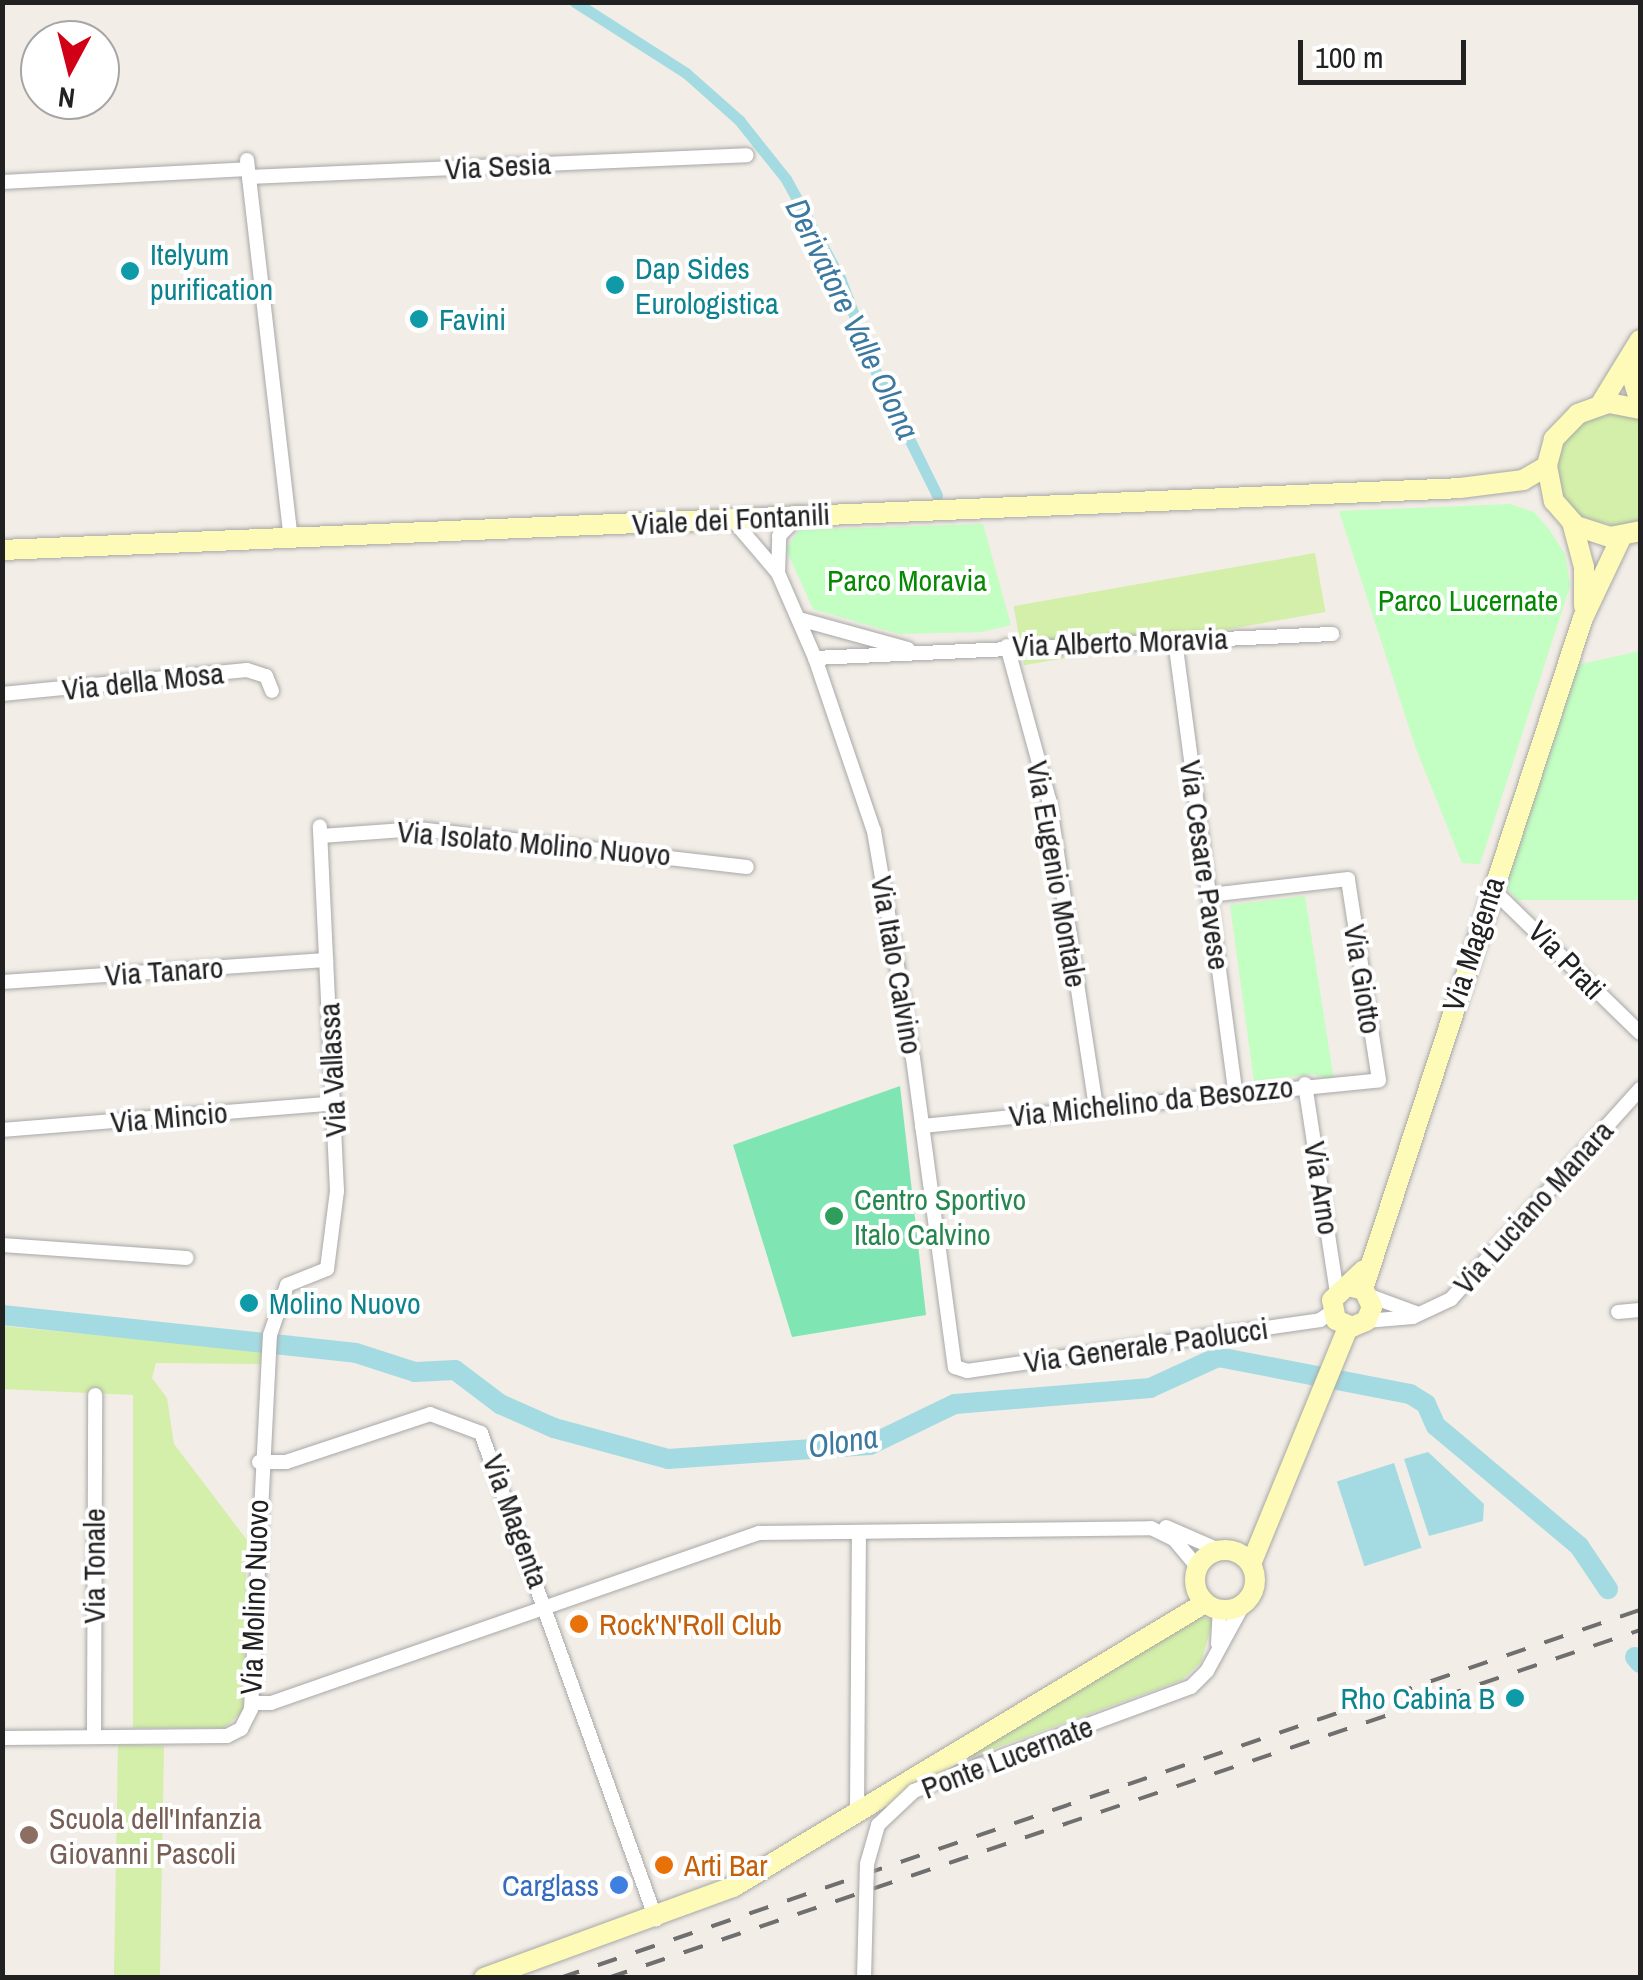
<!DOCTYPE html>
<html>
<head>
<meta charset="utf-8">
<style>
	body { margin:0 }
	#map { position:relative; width:1643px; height:1980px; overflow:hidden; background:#f2ede6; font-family:"Archivo Narrow",sans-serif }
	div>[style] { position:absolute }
	.grass>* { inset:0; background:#d3efa9; transform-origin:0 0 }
	.park>* { inset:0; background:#c3fec2 }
	.pitch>* { inset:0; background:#7fe6b3 }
	.water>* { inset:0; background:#a4dbe2; transform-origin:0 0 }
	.canal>* { height:11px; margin:-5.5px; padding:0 5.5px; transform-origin:5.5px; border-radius:5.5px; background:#a4dbe2 }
	.river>* { height:20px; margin:-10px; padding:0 10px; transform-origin:10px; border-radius:10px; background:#a4dbe2 }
	.roads { filter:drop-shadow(0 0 2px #a8a8a8) drop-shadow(0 0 2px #a8a8a8) }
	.street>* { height:14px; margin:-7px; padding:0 7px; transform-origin:7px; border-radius:7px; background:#fff }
	.secondary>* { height:20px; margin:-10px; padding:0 10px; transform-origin:10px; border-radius:10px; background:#fefab8 }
	.secondary>.ring { margin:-10px; padding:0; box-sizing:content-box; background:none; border:20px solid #fefab8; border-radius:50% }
	.rail>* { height:4px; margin-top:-2px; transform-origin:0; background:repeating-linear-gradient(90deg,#6f6f6f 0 20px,transparent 0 40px) }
	.bridges { filter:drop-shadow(0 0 2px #a8a8a8) drop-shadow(0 0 2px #a8a8a8) }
	.street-bridge>* { height:14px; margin:-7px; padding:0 7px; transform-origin:7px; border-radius:7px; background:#fff }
	.dots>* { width:28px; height:28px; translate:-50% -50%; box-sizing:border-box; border:5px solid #fff; border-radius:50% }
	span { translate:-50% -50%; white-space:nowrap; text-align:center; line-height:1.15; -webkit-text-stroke:8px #fff; paint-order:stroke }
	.street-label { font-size:30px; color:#212121 }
	.culture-label { font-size:30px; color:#0d838f }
	.left { translate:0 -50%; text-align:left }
	.right { translate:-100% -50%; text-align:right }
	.park-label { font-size:30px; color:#078a03 }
	.leisure-label { font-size:30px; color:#27864d }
	.food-label { font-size:30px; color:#c56008 }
	.education-label { font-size:30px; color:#785e54 }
	.shop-label { font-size:30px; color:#366cbe }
	.water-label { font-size:32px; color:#3c79a0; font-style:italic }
	.frame { position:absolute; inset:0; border:5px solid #212121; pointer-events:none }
	.north { position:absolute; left:20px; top:20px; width:100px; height:100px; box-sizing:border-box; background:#fff; border:2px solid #a6a6a6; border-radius:50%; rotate:187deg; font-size:28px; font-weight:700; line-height:40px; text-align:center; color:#212121 }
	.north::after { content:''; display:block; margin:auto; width:35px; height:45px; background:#d10016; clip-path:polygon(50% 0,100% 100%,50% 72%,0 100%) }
	.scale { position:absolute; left:1298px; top:40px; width:168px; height:45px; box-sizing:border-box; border:5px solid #212121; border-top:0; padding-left:12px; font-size:30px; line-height:35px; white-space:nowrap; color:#212121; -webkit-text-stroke:8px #fff; paint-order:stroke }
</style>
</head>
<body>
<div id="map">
	<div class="grass">
		<div style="clip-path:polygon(1609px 412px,1640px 419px,1640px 521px,1621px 528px,1577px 515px,1562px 497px,1555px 466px,1562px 443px,1582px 421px)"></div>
		<div style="left:1315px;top:553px;width:60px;height:306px;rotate:80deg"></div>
		<div style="clip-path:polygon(3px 1326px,261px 1351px,260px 1364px,156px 1363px,152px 1378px,167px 1398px,174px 1444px,247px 1540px,243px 1711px,224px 1728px,133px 1728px,133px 1395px,3px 1389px)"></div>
		<div style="clip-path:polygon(1195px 1614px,1213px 1621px,1201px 1662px,1182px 1680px,960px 1761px)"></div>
		<div style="left:118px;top:1745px;width:46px;height:233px;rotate:1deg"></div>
	</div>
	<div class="park">
		<div style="clip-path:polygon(1510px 504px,1534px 512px,1548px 528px,1565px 554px,1570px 586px,1480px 864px,1462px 863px,1415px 746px,1339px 511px)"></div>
		<div style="clip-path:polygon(983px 524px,1011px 625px,981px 632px,899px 634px,813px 609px,786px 549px,799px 530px)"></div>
		<div style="clip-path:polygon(1640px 651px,1640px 900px,1518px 900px,1501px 882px,1577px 665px)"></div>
		<div style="clip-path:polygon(1305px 896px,1334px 1081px,1313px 1074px,1254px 1081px,1230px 905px)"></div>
	</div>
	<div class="pitch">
		<div style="clip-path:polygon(900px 1086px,926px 1315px,792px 1337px,733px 1145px)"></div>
	</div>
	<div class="water">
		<div style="clip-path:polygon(1428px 1452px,1484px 1504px,1483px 1521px,1429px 1536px,1404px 1459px)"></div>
		<div style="left:1394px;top:1463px;width:89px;height:60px;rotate:72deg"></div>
	</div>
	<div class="canal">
		<div style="left:575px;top:2px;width:132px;rotate:32.6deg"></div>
		<div style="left:686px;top:73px;width:71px;rotate:41.6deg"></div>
		<div style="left:739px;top:120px;width:75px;rotate:51.5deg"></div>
		<div style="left:786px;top:179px;width:113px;rotate:61.4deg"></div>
		<div style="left:840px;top:278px;width:96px;rotate:69.3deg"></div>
		<div style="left:874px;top:368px;width:142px;rotate:63.6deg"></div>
	</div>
	<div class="river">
		<div style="left:2px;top:1315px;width:356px;rotate:6.1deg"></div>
		<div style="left:356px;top:1353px;width:62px;rotate:17.9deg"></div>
		<div style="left:415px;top:1372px;width:40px;rotate:-2.9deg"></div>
		<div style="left:455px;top:1370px;width:56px;rotate:37.1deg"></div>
		<div style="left:500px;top:1404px;width:59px;rotate:24deg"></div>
		<div style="left:554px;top:1428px;width:118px;rotate:15.2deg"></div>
		<div style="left:668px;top:1459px;width:202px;rotate:-4deg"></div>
		<div style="left:870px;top:1445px;width:94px;rotate:-25.8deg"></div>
		<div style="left:955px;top:1404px;width:196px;rotate:-4.7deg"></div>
		<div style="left:1150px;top:1388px;width:75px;rotate:-24.5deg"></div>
		<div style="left:1218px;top:1357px;width:196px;rotate:10.9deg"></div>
		<div style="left:1410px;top:1394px;width:19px;rotate:32deg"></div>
		<div style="left:1426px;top:1404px;width:24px;rotate:66deg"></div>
		<div style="left:1436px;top:1426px;width:187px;rotate:40deg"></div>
		<div style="left:1579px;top:1546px;width:52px;rotate:56deg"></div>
		<div style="left:1635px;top:1657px;width:8px;rotate:50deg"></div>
	</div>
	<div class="roads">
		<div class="street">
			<div style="left:247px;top:160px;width:381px;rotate:83.4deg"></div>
			<div style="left:249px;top:177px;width:498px;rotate:-2.5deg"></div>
			<div style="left:2px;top:182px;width:246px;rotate:-3deg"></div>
			<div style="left:732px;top:519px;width:71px;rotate:49.6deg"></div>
			<div style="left:778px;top:573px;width:37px;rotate:-88deg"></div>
			<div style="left:779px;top:536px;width:28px;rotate:-46deg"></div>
			<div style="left:778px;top:573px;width:93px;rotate:66.5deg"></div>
			<div style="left:815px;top:658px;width:183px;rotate:71.2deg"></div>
			<div style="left:874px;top:831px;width:230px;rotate:80.3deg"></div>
			<div style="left:913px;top:1058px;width:312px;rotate:82.3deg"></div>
			<div style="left:955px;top:1367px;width:13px;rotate:18deg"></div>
			<div style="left:967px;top:1371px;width:357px;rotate:-8.2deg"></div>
			<div style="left:1320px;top:1320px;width:14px;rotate:-34deg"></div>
			<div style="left:799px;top:619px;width:113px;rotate:15.4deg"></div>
			<div style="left:1175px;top:640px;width:454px;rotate:82.4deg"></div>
			<div style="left:1007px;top:646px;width:160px;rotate:74.7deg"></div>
			<div style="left:1049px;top:800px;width:310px;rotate:81.3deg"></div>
			<div style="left:815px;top:658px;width:518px;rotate:-2.66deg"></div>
			<div style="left:2px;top:694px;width:246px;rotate:-5.6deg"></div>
			<div style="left:247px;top:670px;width:20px;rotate:18deg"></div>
			<div style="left:266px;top:676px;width:16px;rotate:68deg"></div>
			<div style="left:321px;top:836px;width:97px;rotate:-4.1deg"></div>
			<div style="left:418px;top:829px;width:331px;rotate:6.6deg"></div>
			<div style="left:1492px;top:889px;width:206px;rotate:44.2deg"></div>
			<div style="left:2px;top:982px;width:325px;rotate:-3.9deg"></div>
			<div style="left:1305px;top:1084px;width:210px;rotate:81.3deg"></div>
			<div style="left:922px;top:1126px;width:459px;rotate:-5.7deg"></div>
			<div style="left:1379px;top:1080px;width:203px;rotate:-98.8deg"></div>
			<div style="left:1348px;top:879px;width:140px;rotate:173.4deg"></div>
			<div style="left:2px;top:1130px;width:334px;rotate:-4.6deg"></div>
			<div style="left:2px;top:1245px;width:185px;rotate:4deg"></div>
			<div style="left:1370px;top:1296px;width:49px;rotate:20.3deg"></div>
			<div style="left:1618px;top:1312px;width:22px;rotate:-5deg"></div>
			<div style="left:1366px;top:1321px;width:47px;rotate:-4.9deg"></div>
			<div style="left:1413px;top:1317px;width:42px;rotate:-25.3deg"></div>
			<div style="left:1451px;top:1299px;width:283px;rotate:-48deg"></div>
			<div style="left:259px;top:1462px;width:27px"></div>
			<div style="left:286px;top:1462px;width:152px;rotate:-18.4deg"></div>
			<div style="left:430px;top:1414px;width:54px;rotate:20.4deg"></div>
			<div style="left:481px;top:1433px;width:517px;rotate:70.2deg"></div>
			<div style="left:1166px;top:1527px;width:58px;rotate:23.5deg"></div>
			<div style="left:1218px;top:1644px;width:34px;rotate:-87deg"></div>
			<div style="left:252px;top:1703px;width:19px"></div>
			<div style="left:271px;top:1703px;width:517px;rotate:-19.21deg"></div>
			<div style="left:759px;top:1533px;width:392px;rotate:-0.7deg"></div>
			<div style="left:1151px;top:1528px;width:25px;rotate:26deg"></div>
			<div style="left:1174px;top:1539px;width:35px;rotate:50deg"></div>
			<div style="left:94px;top:1737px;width:342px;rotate:-89.8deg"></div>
			<div style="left:2px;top:1738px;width:225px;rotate:-0.5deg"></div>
			<div style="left:227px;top:1736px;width:16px;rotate:-27deg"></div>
			<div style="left:241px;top:1729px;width:22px;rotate:-63deg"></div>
			<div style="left:251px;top:1709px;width:374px;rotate:-87.1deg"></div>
			<div style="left:270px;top:1335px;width:53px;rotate:-71.2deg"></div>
			<div style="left:287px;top:1285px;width:43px;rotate:-21.8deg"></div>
			<div style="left:327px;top:1269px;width:79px;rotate:-82.7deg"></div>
			<div style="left:337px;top:1191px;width:365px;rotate:-92.7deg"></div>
			<div style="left:980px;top:1765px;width:225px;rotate:-20.3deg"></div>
			<div style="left:1191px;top:1687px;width:23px;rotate:-45deg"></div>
			<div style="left:1207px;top:1671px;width:77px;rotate:-61.4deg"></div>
			<div style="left:857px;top:1810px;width:278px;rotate:-89.6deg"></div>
		</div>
		<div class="secondary">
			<div style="left:1636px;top:351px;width:25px;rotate:99deg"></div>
			<div style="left:1632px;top:376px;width:28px;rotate:73deg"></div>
			<div style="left:1600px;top:405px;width:76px;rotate:-58.4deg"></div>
			<div style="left:1640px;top:409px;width:33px;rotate:-169deg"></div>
			<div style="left:1608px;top:403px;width:32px;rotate:160deg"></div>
			<div style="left:1578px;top:414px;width:35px;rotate:134deg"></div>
			<div style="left:1554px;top:439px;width:28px;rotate:105deg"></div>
			<div style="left:1547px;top:466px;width:36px;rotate:79deg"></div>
			<div style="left:1554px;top:501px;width:33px;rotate:49deg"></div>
			<div style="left:1576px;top:526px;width:36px;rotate:18deg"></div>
			<div style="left:1610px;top:537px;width:31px;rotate:-11deg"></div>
			<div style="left:1572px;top:522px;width:47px;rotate:75.1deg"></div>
			<div style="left:1584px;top:567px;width:39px;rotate:90deg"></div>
			<div style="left:2px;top:550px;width:1459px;rotate:-2.43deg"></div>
			<div style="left:1460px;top:488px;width:64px;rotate:-7.2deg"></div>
			<div style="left:1523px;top:480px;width:28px;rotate:-30deg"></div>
			<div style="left:1348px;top:1286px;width:16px;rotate:14deg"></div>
			<div style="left:1364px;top:1290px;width:19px;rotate:65deg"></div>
			<div style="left:1372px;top:1307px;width:15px;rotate:113deg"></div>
			<div style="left:1366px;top:1321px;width:15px;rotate:157deg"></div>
			<div style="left:1352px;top:1327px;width:17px;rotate:-156deg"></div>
			<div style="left:1336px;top:1320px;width:20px;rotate:-101deg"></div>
			<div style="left:1332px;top:1300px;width:44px;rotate:-43.2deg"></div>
			<div style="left:1363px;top:1289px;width:706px;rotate:-71.85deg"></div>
			<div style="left:1583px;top:618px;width:91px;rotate:-64.6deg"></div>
			<div class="ring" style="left:1195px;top:1550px;width:40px;height:40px"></div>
			<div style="left:1251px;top:1564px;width:256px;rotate:-67.7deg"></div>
			<div style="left:484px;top:1978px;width:265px;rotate:-20.1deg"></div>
			<div style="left:733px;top:1887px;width:551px;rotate:-31.04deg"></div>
		</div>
	</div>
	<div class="rail">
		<div style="left:560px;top:1978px;width:1141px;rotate:-18.82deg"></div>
		<div style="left:608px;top:1978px;width:1089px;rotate:-18.63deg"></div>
	</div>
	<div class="bridges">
		<div class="street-bridge">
			<div style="left:864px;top:1978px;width:114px;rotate:-88.5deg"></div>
			<div style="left:867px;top:1864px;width:41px;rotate:-74.2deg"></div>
			<div style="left:878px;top:1825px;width:50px;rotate:-43.4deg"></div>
			<div style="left:914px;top:1791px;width:71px;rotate:-21.5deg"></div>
		</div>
	</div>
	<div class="dots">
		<div style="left:130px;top:271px;background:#0f9aa8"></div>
		<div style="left:615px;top:285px;background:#0f9aa8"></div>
		<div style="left:419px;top:319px;background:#0f9aa8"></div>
		<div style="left:834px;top:1216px;background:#2e9e5b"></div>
		<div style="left:249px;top:1303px;background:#0f9aa8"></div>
		<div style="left:579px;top:1624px;background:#e8710a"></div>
		<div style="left:1515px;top:1698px;background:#0f9aa8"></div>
		<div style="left:29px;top:1835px;background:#8d6e63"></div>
		<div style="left:664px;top:1865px;background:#e8710a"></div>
		<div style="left:619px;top:1885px;background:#3f7fe0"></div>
	</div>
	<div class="street-label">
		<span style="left:498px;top:166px;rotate:-3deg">Via Sesia</span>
		<span style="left:731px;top:519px;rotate:-3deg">Viale dei Fontanili</span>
		<span style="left:1120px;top:642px;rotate:-2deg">Via Alberto Moravia</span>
		<span style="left:143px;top:681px;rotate:-6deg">Via della Mosa</span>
		<span style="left:534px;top:843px;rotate:5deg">Via Isolato Molino Nuovo</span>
		<span style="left:1205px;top:865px;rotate:82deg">Via Cesare Pavese</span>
		<span style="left:1057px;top:874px;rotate:80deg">Via Eugenio Montale</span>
		<span style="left:1473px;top:944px;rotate:-72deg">Via Magenta</span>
		<span style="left:1567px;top:960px;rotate:46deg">Via Prati</span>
		<span style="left:897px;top:965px;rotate:80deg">Via Italo Calvino</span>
		<span style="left:164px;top:971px;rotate:-4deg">Via Tanaro</span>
		<span style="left:1363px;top:979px;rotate:81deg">Via Giotto</span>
		<span style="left:332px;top:1070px;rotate:-93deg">Via Vallassa</span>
		<span style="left:1151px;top:1101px;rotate:-6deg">Via Michelino da Besozzo</span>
		<span style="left:169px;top:1117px;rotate:-5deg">Via Mincio</span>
		<span style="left:1322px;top:1188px;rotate:81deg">Via Arno</span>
		<span style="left:1533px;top:1207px;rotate:-48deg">Via Luciano Manara</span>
		<span style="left:1146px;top:1345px;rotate:-8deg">Via Generale Paolucci</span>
		<span style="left:516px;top:1521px;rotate:70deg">Via Magenta</span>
		<span style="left:94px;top:1566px;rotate:-90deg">Via Tonale</span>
		<span style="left:254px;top:1597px;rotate:-88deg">Via Molino Nuovo</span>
		<span style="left:1007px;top:1757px;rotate:-21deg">Ponte Lucernate</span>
	</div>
	<div class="culture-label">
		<span class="left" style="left:150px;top:271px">Itelyum<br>purification</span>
		<span class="left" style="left:635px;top:285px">Dap Sides<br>Eurologistica</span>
		<span class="left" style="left:439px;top:319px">Favini</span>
		<span class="left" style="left:269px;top:1303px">Molino Nuovo</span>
		<span class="right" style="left:1495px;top:1698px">Rho Cabina B</span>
	</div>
	<div class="park-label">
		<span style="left:907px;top:580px">Parco Moravia</span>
		<span style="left:1468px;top:600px">Parco Lucernate</span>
	</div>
	<div class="leisure-label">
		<span class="left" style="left:854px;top:1216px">Centro Sportivo<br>Italo Calvino</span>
	</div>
	<div class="food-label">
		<span class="left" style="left:599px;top:1624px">Rock'N'Roll Club</span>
		<span class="left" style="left:684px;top:1865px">Arti Bar</span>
	</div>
	<div class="education-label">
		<span class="left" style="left:49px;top:1835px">Scuola dell'Infanzia<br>Giovanni Pascoli</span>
	</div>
	<div class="shop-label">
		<span class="right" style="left:599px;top:1885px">Carglass</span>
	</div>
	<div class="water-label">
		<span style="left:852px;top:319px;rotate:64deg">Derivatore Valle Olona</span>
		<span style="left:843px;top:1442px;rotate:-9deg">Olona</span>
	</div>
	<div class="frame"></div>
	<div class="north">N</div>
	<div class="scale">100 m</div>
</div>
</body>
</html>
